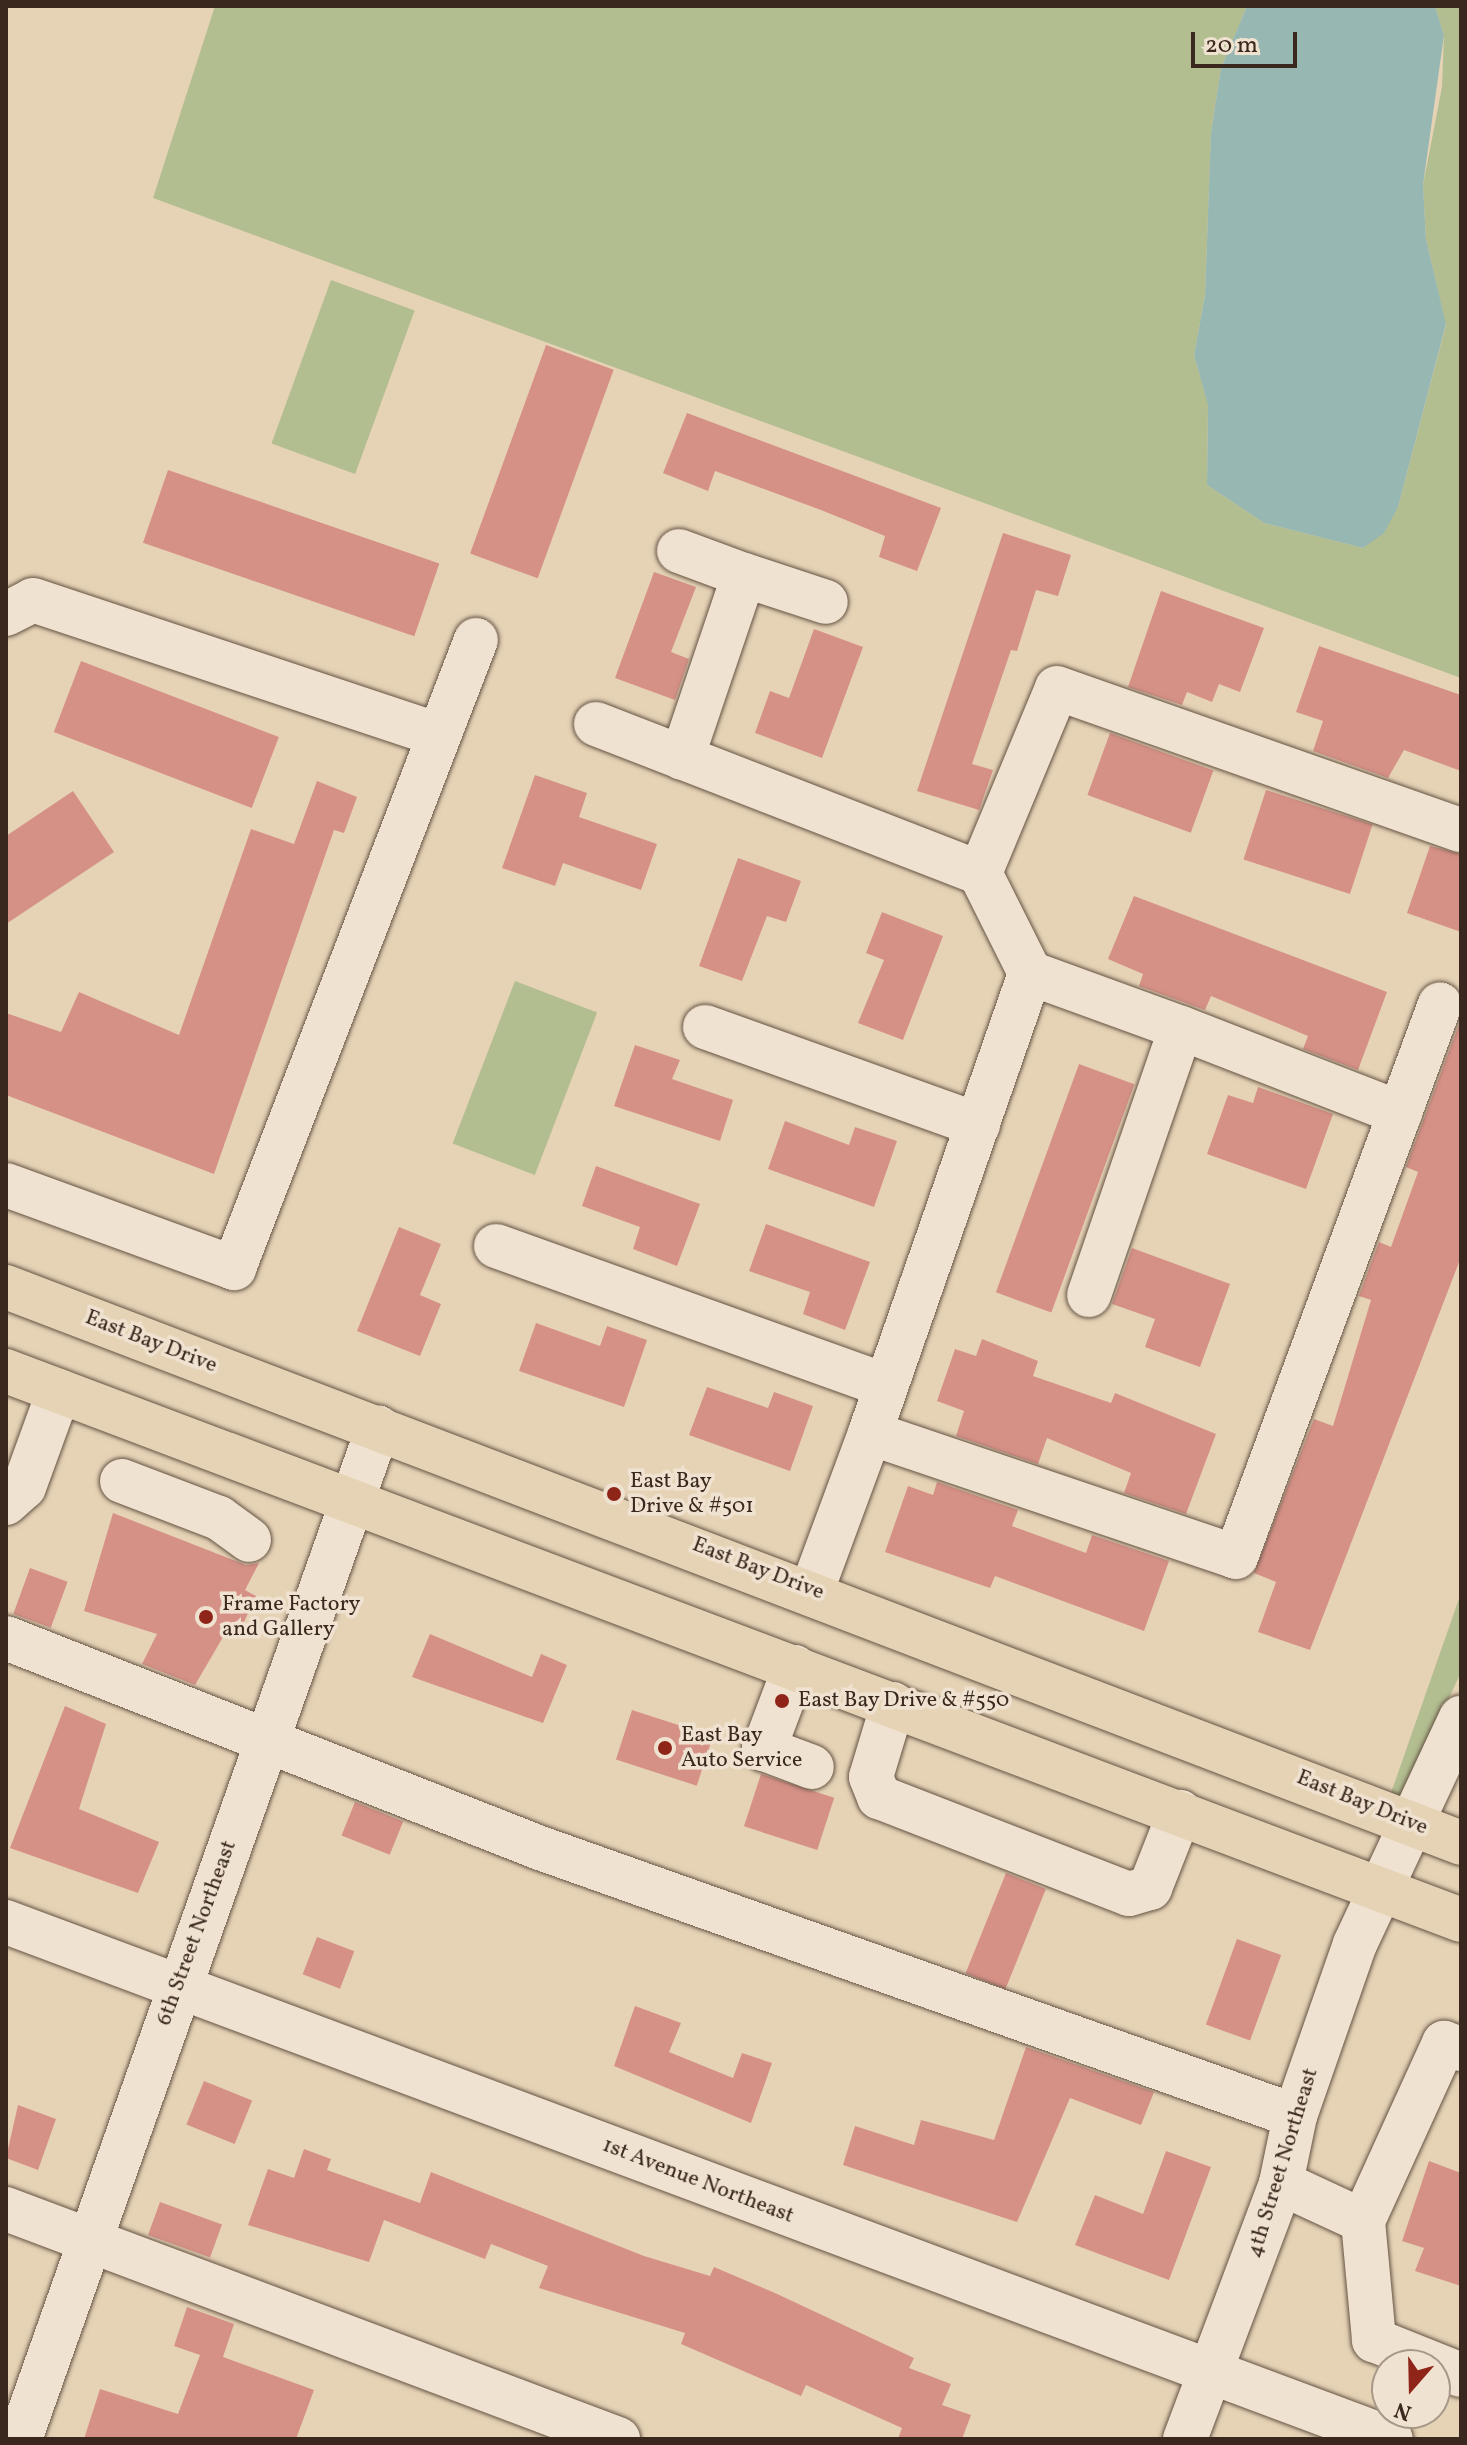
<!DOCTYPE html>
<html>
<head>
<meta charset="utf-8">
<style>
	body { margin:0 }
	#map { position:relative; width:1467px; height:2445px; overflow:hidden; background:#e6d3b6; font-family:Vollkorn,serif }
	div>[style] { position:absolute }
	.green>* { inset:0; background:#b2bd90; transform-origin:0 0 }
	.water>* { inset:0; background:#97b7b2 }
	.building>* { inset:0; background:#d69187; transform-origin:0 0 }
	.roads { filter:drop-shadow(0 0 2px #655344) drop-shadow(0 0 2px #655344) }
	.minor>* { height:44px; margin:-22px; padding:0 22px; transform-origin:22px; border-radius:22px; background:#efe2d0 }
	.major>* { height:44px; margin:-22px; padding:0 22px; transform-origin:22px; border-radius:22px; background:#e6d3b6 }
	.dots>* { width:22px; height:22px; translate:-50% -50%; box-sizing:border-box; border:4px solid #efe2d0; border-radius:50% }
	span { translate:-50% -50%; white-space:nowrap; text-align:center; line-height:1.15; -webkit-text-stroke:7px #efe2d0; paint-order:stroke }
	.street-label { font-size:22px; color:#3a281e }
	.poi-label { font-size:22px; color:#3a281e }
	.left { translate:0 -50%; text-align:left }
	.frame { position:absolute; inset:0; border:8px solid #3a281e; pointer-events:none }
	.north { position:absolute; left:1371px; top:2349px; width:80px; height:80px; box-sizing:border-box; background:#efe2d0; border:2px solid #a79889; border-radius:50%; rotate:200deg; font-size:22px; font-weight:700; line-height:32px; text-align:center; color:#3a281e }
	.north::after { content:''; display:block; margin:auto; width:28px; height:36px; background:#8f2418; clip-path:polygon(50% 0,100% 100%,50% 72%,0 100%) }
	.scale { position:absolute; left:1191px; top:32px; width:106px; height:36px; box-sizing:border-box; border:4px solid #3a281e; border-top:0; padding-left:10px; font-size:24px; line-height:28px; white-space:nowrap; color:#3a281e; -webkit-text-stroke:6px #efe2d0; paint-order:stroke }
</style>
</head>
<body>
<div id="map">
	<div class="green">
		<div style="clip-path:polygon(215px 6px,1247px 6px,1221px 68px,1211px 132px,1205px 295px,1194px 355px,1208px 404px,1207px 485px,1264px 523px,1363px 548px,1398px 507px,1446px 325px,1426px 239px,1423px 185px,1442px 87px,1444px 35px,1435px 6px,1461px 6px,1461px 678px,153px 198px)"></div>
		<div style="left:331px;top:280px;width:89px;height:174px;rotate:20deg"></div>
		<div style="left:515px;top:981px;width:88px;height:174px;rotate:21deg"></div>
		<div style="clip-path:polygon(1461px 1593px,1461px 1672px,1403px 1799px,1391px 1793px)"></div>
	</div>
	<div class="water">
		<div style="clip-path:polygon(1247px 6px,1435px 6px,1444px 35px,1423px 185px,1426px 239px,1446px 324px,1398px 507px,1384px 533px,1363px 548px,1264px 523px,1207px 485px,1208px 405px,1194px 355px,1205px 295px,1211px 132px,1221px 68px)"></div>
	</div>
	<div class="building">
		<div style="left:546px;top:345px;width:72px;height:222px;rotate:20deg"></div>
		<div style="clip-path:polygon(687px 413px,941px 508px,917px 571px,879px 557px,885px 536px,821px 510px,715px 471px,708px 491px,663px 473px)"></div>
		<div style="left:168px;top:470px;width:287px;height:77px;rotate:19deg"></div>
		<div style="clip-path:polygon(1003px 533px,1071px 555px,1058px 596px,1036px 590px,1017px 651px,1011px 650px,972px 764px,993px 770px,979px 810px,917px 791px)"></div>
		<div style="clip-path:polygon(654px 572px,696px 587px,671px 652px,689px 659px,675px 700px,615px 678px)"></div>
		<div style="clip-path:polygon(1161px 591px,1264px 628px,1240px 692px,1219px 684px,1212px 702px,1187px 692px,1182px 705px,1128px 687px)"></div>
		<div style="clip-path:polygon(814px 629px,863px 647px,822px 758px,755px 733px,770px 691px,789px 698px)"></div>
		<div style="clip-path:polygon(1319px 646px,1461px 695px,1461px 771px,1404px 750px,1388px 778px,1313px 751px,1323px 721px,1296px 712px)"></div>
		<div style="left:81px;top:661px;width:212px;height:76px;rotate:21deg"></div>
		<div style="left:1110px;top:733px;width:110px;height:66px;rotate:20deg"></div>
		<div style="clip-path:polygon(535px 775px,587px 793px,579px 817px,657px 844px,641px 890px,563px 863px,555px 886px,502px 868px)"></div>
		<div style="clip-path:polygon(317px 781px,357px 797px,344px 833px,334px 830px,214px 1174px,6px 1095px,6px 1013px,61px 1032px,79px 992px,179px 1035px,251px 829px,294px 844px)"></div>
		<div style="left:1266px;top:790px;width:112px;height:73px;rotate:18deg"></div>
		<div style="clip-path:polygon(73px 791px,114px 852px,6px 924px,6px 836px)"></div>
		<div style="clip-path:polygon(1430px 846px,1461px 854px,1461px 932px,1407px 913px)"></div>
		<div style="clip-path:polygon(738px 858px,801px 881px,786px 922px,767px 916px,742px 981px,699px 966px)"></div>
		<div style="clip-path:polygon(1134px 896px,1387px 992px,1358px 1070px,1303px 1049px,1308px 1036px,1211px 996px,1205px 1010px,1139px 986px,1143px 974px,1108px 959px)"></div>
		<div style="clip-path:polygon(882px 912px,943px 936px,903px 1040px,858px 1023px,884px 960px,866px 953px)"></div>
		<div style="clip-path:polygon(1461px 1019px,1461px 1257px,1310px 1650px,1258px 1632px,1276px 1582px,1254px 1573px,1314px 1419px,1333px 1426px,1371px 1300px,1359px 1296px,1379px 1242px,1391px 1247px,1418px 1172px,1406px 1167px)"></div>
		<div style="clip-path:polygon(635px 1045px,680px 1060px,672px 1079px,733px 1100px,720px 1141px,614px 1106px)"></div>
		<div style="left:1079px;top:1064px;width:59px;height:243px;rotate:20deg"></div>
		<div style="clip-path:polygon(1258px 1087px,1333px 1114px,1306px 1189px,1207px 1154px,1228px 1095px,1253px 1103px)"></div>
		<div style="clip-path:polygon(785px 1121px,849px 1145px,855px 1127px,897px 1141px,874px 1207px,768px 1169px)"></div>
		<div style="clip-path:polygon(596px 1166px,700px 1204px,677px 1266px,633px 1249px,640px 1227px,582px 1206px)"></div>
		<div style="clip-path:polygon(766px 1224px,870px 1262px,845px 1330px,803px 1314px,810px 1292px,749px 1271px)"></div>
		<div style="clip-path:polygon(399px 1227px,441px 1244px,420px 1295px,441px 1304px,420px 1356px,357px 1331px)"></div>
		<div style="clip-path:polygon(1132px 1248px,1230px 1284px,1200px 1367px,1145px 1347px,1155px 1319px,1112px 1304px)"></div>
		<div style="clip-path:polygon(536px 1323px,600px 1346px,607px 1326px,647px 1340px,624px 1407px,519px 1371px)"></div>
		<div style="clip-path:polygon(982px 1339px,1038px 1361px,1033px 1376px,1111px 1403px,1115px 1393px,1216px 1434px,1186px 1514px,1124px 1493px,1131px 1473px,1047px 1438px,1038px 1464px,956px 1436px,964px 1411px,937px 1401px,955px 1349px,976px 1356px)"></div>
		<div style="clip-path:polygon(707px 1387px,768px 1408px,774px 1392px,813px 1406px,790px 1471px,689px 1435px)"></div>
		<div style="clip-path:polygon(937px 1482px,1018px 1510px,1012px 1526px,1086px 1553px,1092px 1535px,1169px 1561px,1144px 1631px,995px 1576px,990px 1588px,885px 1552px,908px 1486px,933px 1495px)"></div>
		<div style="clip-path:polygon(113px 1513px,246px 1565px,259px 1563px,245px 1590px,256px 1596px,237px 1637px,226px 1632px,195px 1685px,142px 1664px,157px 1634px,84px 1611px)"></div>
		<div style="left:30px;top:1568px;width:40px;height:49px;rotate:20deg"></div>
		<div style="clip-path:polygon(430px 1634px,532px 1677px,541px 1654px,567px 1665px,543px 1723px,412px 1677px)"></div>
		<div style="clip-path:polygon(65px 1706px,106px 1724px,79px 1809px,159px 1842px,138px 1893px,10px 1848px)"></div>
		<div style="left:632px;top:1710px;width:85px;height:52px;rotate:18deg"></div>
		<div style="left:761px;top:1774px;width:77px;height:55px;rotate:18deg"></div>
		<div style="left:355px;top:1802px;width:52px;height:36px;rotate:22deg"></div>
		<div style="left:1006px;top:1873px;width:43px;height:108px;rotate:22deg"></div>
		<div style="left:317px;top:1937px;width:40px;height:40px;rotate:21deg"></div>
		<div style="left:1237px;top:1939px;width:47px;height:91px;rotate:20deg"></div>
		<div style="clip-path:polygon(635px 2006px,681px 2023px,669px 2052px,733px 2078px,742px 2053px,772px 2063px,751px 2123px,614px 2066px)"></div>
		<div style="clip-path:polygon(1026px 2047px,1154px 2092px,1141px 2125px,1070px 2098px,1017px 2222px,843px 2165px,855px 2126px,914px 2145px,921px 2120px,994px 2140px)"></div>
		<div style="left:204px;top:2081px;width:52px;height:47px;rotate:22deg"></div>
		<div style="clip-path:polygon(18px 2105px,56px 2119px,38px 2170px,6px 2158px)"></div>
		<div style="clip-path:polygon(304px 2149px,331px 2159px,327px 2170px,420px 2203px,431px 2172px,644px 2256px,710px 2276px,714px 2267px,775px 2293px,914px 2358px,909px 2368px,951px 2384px,942px 2405px,971px 2415px,962px 2439px,898px 2439px,902px 2428px,806px 2385px,801px 2396px,681px 2344px,685px 2333px,539px 2288px,548px 2266px,491px 2244px,485px 2259px,384px 2220px,369px 2262px,248px 2225px,268px 2169px,294px 2178px)"></div>
		<div style="clip-path:polygon(1166px 2151px,1211px 2167px,1169px 2280px,1075px 2245px,1095px 2195px,1143px 2214px)"></div>
		<div style="clip-path:polygon(1429px 2161px,1461px 2173px,1461px 2286px,1415px 2271px,1424px 2248px,1402px 2241px)"></div>
		<div style="left:160px;top:2202px;width:66px;height:35px;rotate:20deg"></div>
		<div style="clip-path:polygon(187px 2307px,234px 2324px,223px 2357px,314px 2390px,296px 2439px,84px 2439px,100px 2389px,178px 2414px,200px 2355px,174px 2346px)"></div>
	</div>
	<div class="roads">
		<div class="minor">
			<div style="left:679px;top:551px;width:69px;rotate:20.3deg"></div>
			<div style="left:6px;top:614px;width:30px;rotate:-27deg"></div>
			<div style="left:33px;top:600px;width:428px;rotate:18.4deg"></div>
			<div style="left:596px;top:724px;width:412px;rotate:21.2deg"></div>
			<div style="left:980px;top:873px;width:112px;rotate:63.4deg"></div>
			<div style="left:682px;top:758px;width:193px;rotate:-71.3deg"></div>
			<div style="left:744px;top:575px;width:86px;rotate:18.2deg"></div>
			<div style="left:980px;top:873px;width:200px;rotate:-67.4deg"></div>
			<div style="left:1057px;top:688px;width:428px;rotate:19.4deg"></div>
			<div style="left:705px;top:1027px;width:290px;rotate:19.7deg"></div>
			<div style="left:6px;top:1185px;width:243px;rotate:20deg"></div>
			<div style="left:234px;top:1268px;width:673px;rotate:-68.93deg"></div>
			<div style="left:496px;top:1246px;width:414px;rotate:19.7deg"></div>
			<div style="left:1089px;top:1295px;width:282px;rotate:-71deg"></div>
			<div style="left:1181px;top:1028px;width:235px;rotate:21.2deg"></div>
			<div style="left:870px;top:1433px;width:487px;rotate:-70.8deg"></div>
			<div style="left:1030px;top:973px;width:161px;rotate:20deg"></div>
			<div style="left:122px;top:1481px;width:104px;rotate:20.9deg"></div>
			<div style="left:219px;top:1518px;width:37px;rotate:36deg"></div>
			<div style="left:6px;top:1503px;width:24px;rotate:-42deg"></div>
			<div style="left:24px;top:1487px;width:102px;rotate:-70deg"></div>
			<div style="left:812px;top:1590px;width:167px;rotate:-69.7deg"></div>
			<div style="left:870px;top:1433px;width:386px;rotate:18.7deg"></div>
			<div style="left:1236px;top:1557px;width:589px;rotate:-69.75deg"></div>
			<div style="left:6px;top:1638px;width:574px;rotate:21.47deg"></div>
			<div style="left:540px;top:1848px;width:801px;rotate:19.54deg"></div>
			<div style="left:795px;top:1667px;width:88px;rotate:110.7deg"></div>
			<div style="left:764px;top:1749px;width:51px;rotate:20.6deg"></div>
			<div style="left:893px;top:1704px;width:76px;rotate:106.8deg"></div>
			<div style="left:871px;top:1777px;width:22px;rotate:68deg"></div>
			<div style="left:879px;top:1797px;width:268px;rotate:21.2deg"></div>
			<div style="left:1129px;top:1894px;width:22px;rotate:-16deg"></div>
			<div style="left:1150px;top:1888px;width:82px;rotate:-68.5deg"></div>
			<div style="left:6px;top:1922px;width:1478px;rotate:20.47deg"></div>
			<div style="left:1281px;top:2183px;width:90px;rotate:24.9deg"></div>
			<div style="left:1363px;top:2221px;width:120px;rotate:84.7deg"></div>
			<div style="left:1374px;top:2340px;width:94px;rotate:21.9deg"></div>
			<div style="left:6px;top:2209px;width:654px;rotate:20.6deg"></div>
			<div style="left:1363px;top:2221px;width:196px;rotate:-65.5deg"></div>
			<div style="left:1444px;top:2043px;width:18px;rotate:19deg"></div>
			<div style="left:20px;top:2439px;width:1073px;rotate:-70.5deg"></div>
			<div style="left:1185px;top:2439px;width:273px;rotate:-69.4deg"></div>
			<div style="left:1281px;top:2183px;width:68px;rotate:-78.2deg"></div>
			<div style="left:1295px;top:2116px;width:182px;rotate:-70.8deg"></div>
			<div style="left:1355px;top:1944px;width:250px;rotate:-64.9deg"></div>
		</div>
		<div class="major">
			<div style="left:6px;top:1287px;width:1558px;rotate:20.91deg"></div>
			<div style="left:6px;top:1371px;width:1555px;rotate:20.67deg"></div>
		</div>
	</div>
	<div class="dots">
		<div style="left:614px;top:1494px;background:#8f2418"></div>
		<div style="left:206px;top:1617px;background:#8f2418"></div>
		<div style="left:782px;top:1701px;background:#8f2418"></div>
		<div style="left:665px;top:1748px;background:#8f2418"></div>
	</div>
	<div class="street-label">
		<span style="left:151px;top:1342px;rotate:21deg">East Bay Drive</span>
		<span style="left:758px;top:1569px;rotate:21deg">East Bay Drive</span>
		<span style="left:1362px;top:1803px;rotate:22deg">East Bay Drive</span>
		<span style="left:197px;top:1933px;rotate:-70deg">6th Street Northeast</span>
		<span style="left:1283px;top:2163px;rotate:-73deg">4th Street Northeast</span>
		<span style="left:698px;top:2181px;rotate:21deg">1st Avenue Northeast</span>
	</div>
	<div class="poi-label">
		<span class="left" style="left:630px;top:1494px">East Bay<br>Drive &amp; #501</span>
		<span class="left" style="left:222px;top:1617px">Frame Factory<br>and Gallery</span>
		<span class="left" style="left:798px;top:1701px">East Bay Drive &amp; #550</span>
		<span class="left" style="left:681px;top:1748px">East Bay<br>Auto Service</span>
	</div>
	<div class="frame"></div>
	<div class="north">N</div>
	<div class="scale">20 m</div>
</div>
</body>
</html>
